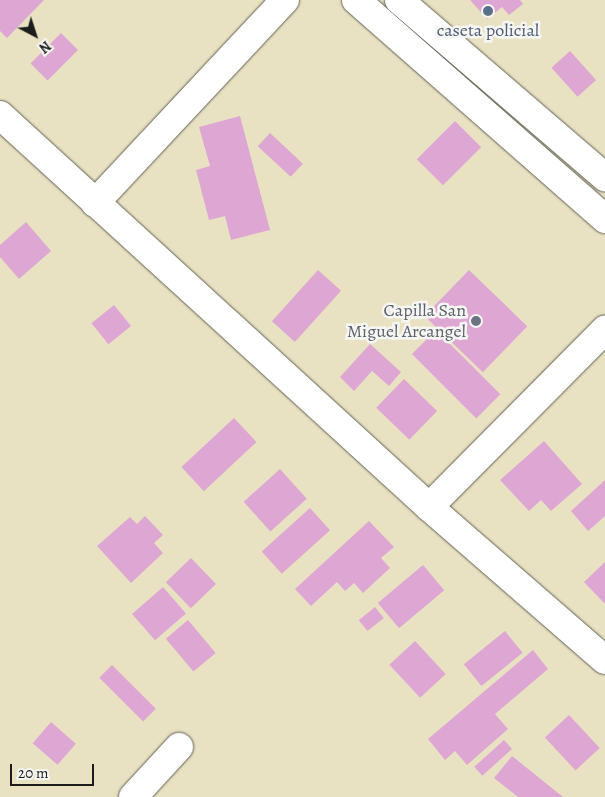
<!DOCTYPE html>
<html>
<head>
<meta charset="utf-8">
<style>
	body { margin:0 }
	#map { position:relative; width:605px; height:797px; overflow:hidden; background:#e9e2c2; font-family:Alegreya,serif }
	div>[style] { position:absolute }
	.building>* { inset:0; background:#dea7d3; transform-origin:0 0 }
	.roads { filter:drop-shadow(0 0 1px #646156) drop-shadow(0 0 1px #646156) }
	.street>* { height:28px; margin:-14px; padding:0 14px; transform-origin:14px; border-radius:14px; background:#fff }
	.dots>* { width:14px; height:14px; translate:-50% -50%; box-sizing:border-box; border:2px solid #f6f6f2; border-radius:50% }
	span { translate:-50% -50%; white-space:nowrap; text-align:center; line-height:1.15; -webkit-text-stroke:5px #f6f6f2; paint-order:stroke }
	.service-label { font-size:18px; color:#4e5e75 }
	.worship-label { font-size:18px; color:#5b616d }
	.right { translate:-100% -50%; text-align:right }
	.north { position:absolute; left:10px; top:10px; width:50px; height:50px; -webkit-text-stroke:4px #f6f6f2; paint-order:stroke; rotate:140deg; font-size:14px; font-weight:700; line-height:20px; text-align:center; color:#1c1c1c }
	.north::after { content:''; display:block; margin:auto; width:18px; height:22px; background:#1c1c1c; clip-path:polygon(50% 0,100% 100%,50% 72%,0 100%) }
	.scale { position:absolute; left:10px; top:764px; width:84px; height:22px; box-sizing:border-box; border:2px solid #1c1c1c; border-top:0; padding-left:6px; font-size:15px; line-height:18px; white-space:nowrap; color:#1c1c1c; -webkit-text-stroke:4px #f6f6f2; paint-order:stroke }
</style>
</head>
<body>
<div id="map">
	<div class="building">
		<div style="clip-path:polygon(0 0,44px 0,7px 38px,0 31px)"></div>
		<div style="clip-path:polygon(470px 0,520px 0,523px 4px,509px 15px,502px 7px,487px 19px)"></div>
		<div style="left:61px;top:33px;width:24px;height:43px;rotate:45deg"></div>
		<div style="left:570px;top:51px;width:39px;height:25px;rotate:48deg"></div>
		<div style="clip-path:polygon(240px 116px,270px 230px,231px 240px,225px 216px,209px 220px,196px 170px,210px 166px,199px 127px)"></div>
		<div style="left:455px;top:121px;width:37px;height:54px;rotate:45deg"></div>
		<div style="left:270px;top:133px;width:45px;height:18px;rotate:43deg"></div>
		<div style="clip-path:polygon(26px 222px,51px 251px,19px 279px,0 257px,0 245px)"></div>
		<div style="left:318px;top:270px;width:31px;height:69px;rotate:42deg"></div>
		<div style="left:469px;top:270px;width:81px;height:64px;rotate:44deg"></div>
		<div style="left:114px;top:305px;width:27px;height:29px;rotate:51deg"></div>
		<div style="left:436px;top:330px;width:91px;height:34px;rotate:45deg"></div>
		<div style="clip-path:polygon(370px 344px,401px 372px,389px 386px,372px 371px,354px 391px,340px 377px)"></div>
		<div style="left:404px;top:379px;width:46px;height:40px;rotate:44deg"></div>
		<div style="left:234px;top:418px;width:33px;height:72px;rotate:47deg"></div>
		<div style="clip-path:polygon(544px 441px,582px 484px,551px 511px,541px 500px,529px 511px,500px 480px)"></div>
		<div style="left:280px;top:469px;width:40px;height:49px;rotate:48deg"></div>
		<div style="clip-path:polygon(605px 480px,605px 516px,588px 531px,571px 511px)"></div>
		<div style="left:310px;top:508px;width:30px;height:65px;rotate:48deg"></div>
		<div style="clip-path:polygon(145px 516px,163px 535px,154px 543px,163px 553px,131px 583px,97px 546px,130px 517px,137px 524px)"></div>
		<div style="clip-path:polygon(369px 521px,394px 547px,381px 558px,390px 568px,363px 593px,354px 583px,345px 591px,337px 582px,311px 606px,295px 589px)"></div>
		<div style="left:191px;top:558px;width:36px;height:35px;rotate:46deg"></div>
		<div style="clip-path:polygon(605px 562px,605px 604px,584px 582px)"></div>
		<div style="left:423px;top:565px;width:33px;height:59px;rotate:50deg"></div>
		<div style="left:163px;top:587px;width:35px;height:41px;rotate:49deg"></div>
		<div style="left:375px;top:607px;width:14px;height:21px;rotate:51deg"></div>
		<div style="left:188px;top:620px;width:43px;height:29px;rotate:50deg"></div>
		<div style="left:505px;top:631px;width:28px;height:53px;rotate:51deg"></div>
		<div style="left:415px;top:641px;width:45px;height:35px;rotate:47deg"></div>
		<div style="clip-path:polygon(533px 650px,548px 669px,495px 714px,508px 729px,467px 765px,455px 751px,445px 760px,428px 739px)"></div>
		<div style="left:112px;top:665px;width:62px;height:18px;rotate:45deg"></div>
		<div style="left:569px;top:715px;width:45px;height:33px;rotate:47deg"></div>
		<div style="left:51px;top:722px;width:33px;height:28px;rotate:41deg"></div>
		<div style="left:504px;top:740px;width:12px;height:40px;rotate:48deg"></div>
		<div style="clip-path:polygon(512px 756px,563px 797px,518px 797px,494px 778px)"></div>
	</div>
	<div class="roads">
		<div class="street">
			<div style="left:356px;top:0;width:332px;rotate:41.3deg"></div>
			<div style="left:399px;top:0;width:272px;rotate:40.7deg"></div>
			<div style="left:0;top:115px;width:581px;rotate:42.42deg"></div>
			<div style="left:429px;top:507px;width:233px;rotate:41deg"></div>
			<div style="left:95px;top:203px;width:278px;rotate:-46.9deg"></div>
			<div style="left:429px;top:507px;width:250px;rotate:-45.2deg"></div>
			<div style="left:133px;top:797px;width:68px;rotate:-47.4deg"></div>
		</div>
	</div>
	<div class="dots">
		<div style="left:488px;top:11px;background:#5c6f8a"></div>
		<div style="left:476px;top:321px;background:#6b7280"></div>
	</div>
	<div class="service-label">
		<span style="left:488px;top:30px">caseta policial</span>
	</div>
	<div class="worship-label">
		<span class="right" style="left:466px;top:321px">Capilla San<br>Miguel Arcangel</span>
	</div>
	<div class="north">N</div>
	<div class="scale">20 m</div>
</div>
</body>
</html>
